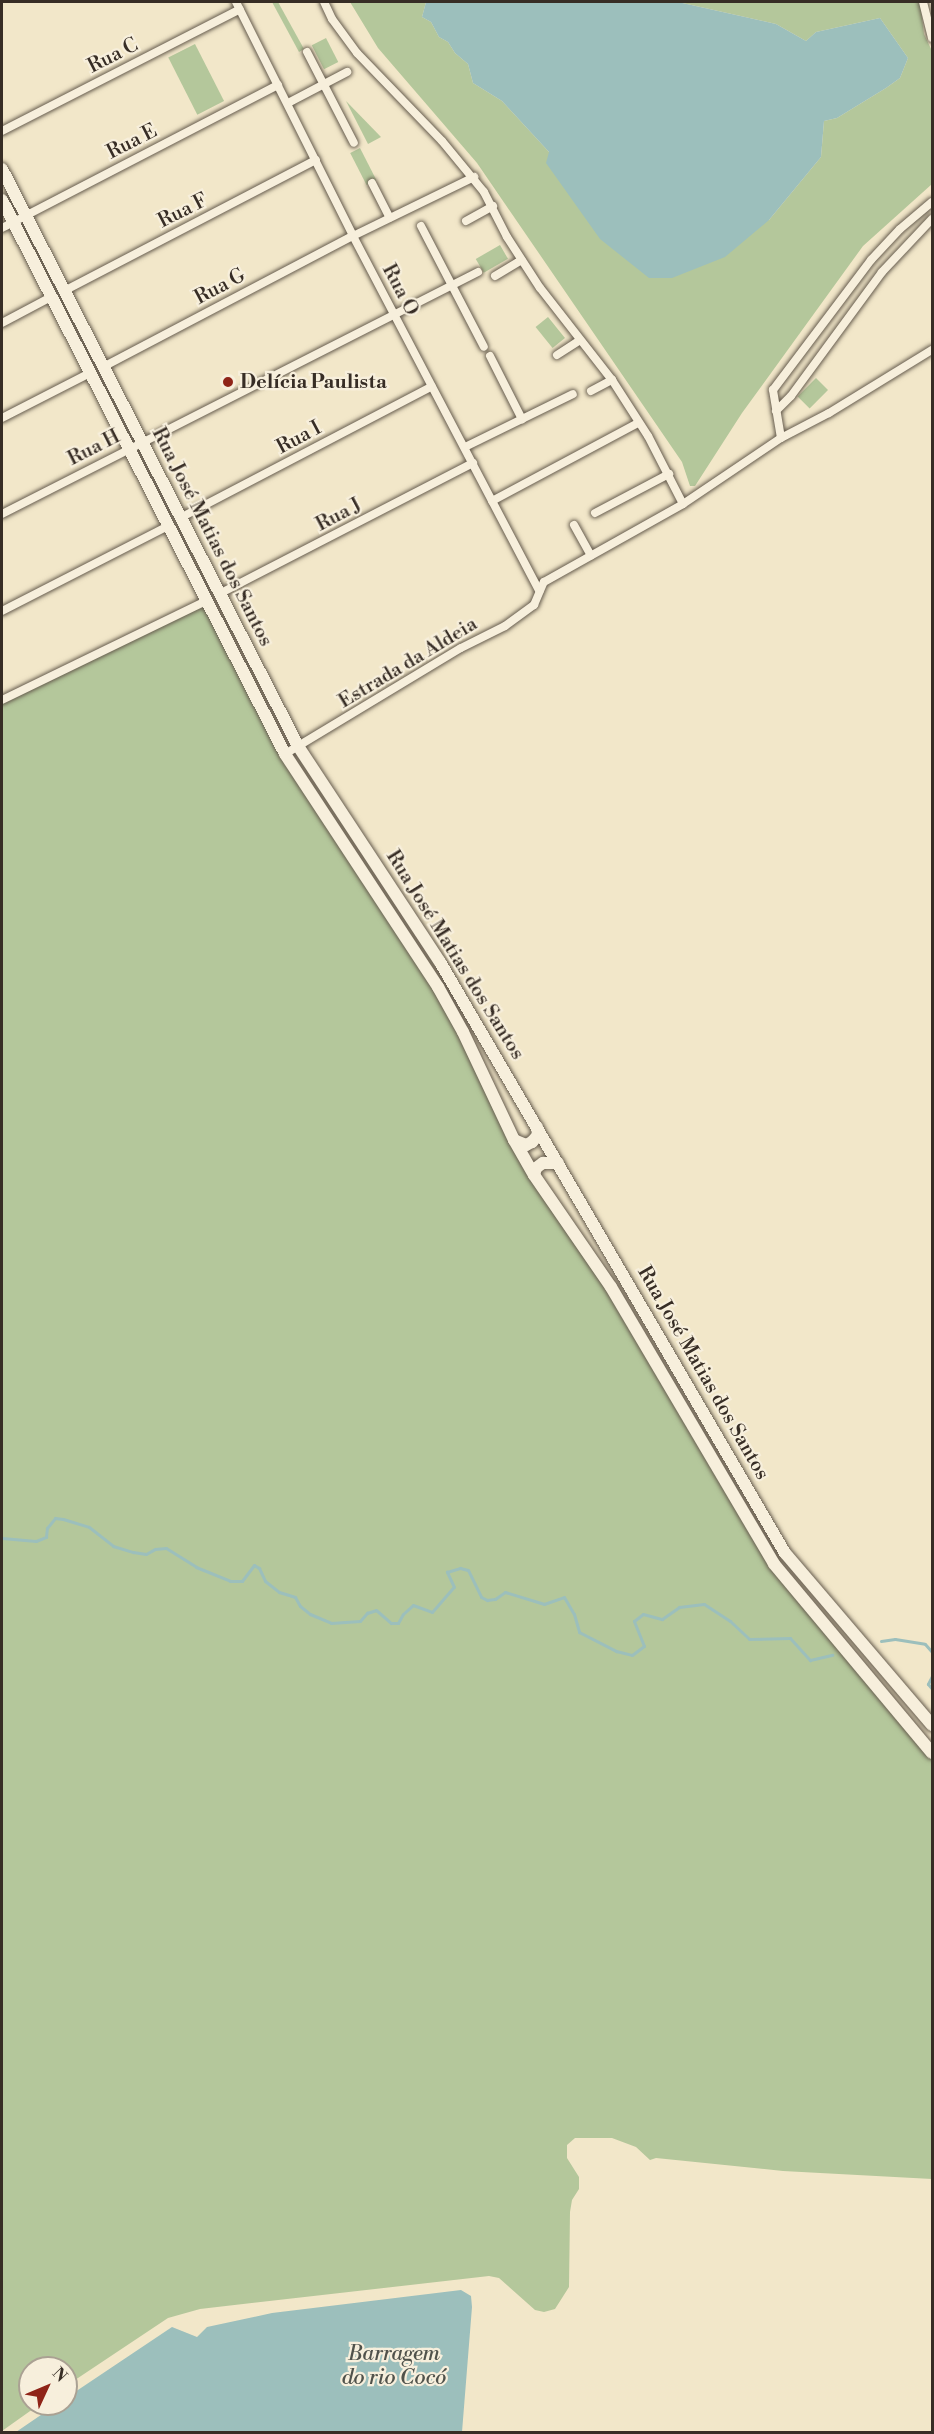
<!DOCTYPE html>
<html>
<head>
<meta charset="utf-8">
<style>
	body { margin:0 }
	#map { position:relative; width:934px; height:2434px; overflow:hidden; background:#f2e7c9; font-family:"Libre Bodoni",serif }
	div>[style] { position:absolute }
	.green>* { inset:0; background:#b4c79b; transform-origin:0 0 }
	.water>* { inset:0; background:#9cbfbc }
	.stream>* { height:3px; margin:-1.5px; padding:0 1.5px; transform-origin:1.5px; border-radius:1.5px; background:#9cbfbc }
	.roads { filter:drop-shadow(0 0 2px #665c4e) drop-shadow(0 0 2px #665c4e) }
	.minor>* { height:8px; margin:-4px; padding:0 4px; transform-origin:4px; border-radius:4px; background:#f7efdc }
	.secondary>* { height:12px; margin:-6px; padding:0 6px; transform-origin:6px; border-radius:6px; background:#f7efdc }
	.dots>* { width:16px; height:16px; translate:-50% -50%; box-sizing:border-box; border:3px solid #f7efdc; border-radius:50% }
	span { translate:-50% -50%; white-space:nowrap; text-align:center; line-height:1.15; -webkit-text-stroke:4.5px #f7efdc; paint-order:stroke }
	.street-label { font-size:20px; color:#372d25 }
	.poi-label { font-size:20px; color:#372d25; font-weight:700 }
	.left { translate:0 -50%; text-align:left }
	.water-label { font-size:21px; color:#50524b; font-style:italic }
	.frame { position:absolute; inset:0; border:3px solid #372d25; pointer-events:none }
	.north { position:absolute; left:18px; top:2356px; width:60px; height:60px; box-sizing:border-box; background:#f7efdc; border:2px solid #aaa193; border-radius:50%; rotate:46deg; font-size:16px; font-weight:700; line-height:24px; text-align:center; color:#372d25 }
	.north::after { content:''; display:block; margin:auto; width:21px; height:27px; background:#8f2418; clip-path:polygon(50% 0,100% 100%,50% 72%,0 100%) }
</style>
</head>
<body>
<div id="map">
	<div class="green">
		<div style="clip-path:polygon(272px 2px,278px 2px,304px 49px,299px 52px)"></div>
		<div style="clip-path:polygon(350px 2px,426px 2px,422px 17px,431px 22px,439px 37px,448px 42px,455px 53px,468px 64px,473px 83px,502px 101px,549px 152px,769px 220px,821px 157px,824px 121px,837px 118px,886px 88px,900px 78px,908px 58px,880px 18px,816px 32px,806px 41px,776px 24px,678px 2px,920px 2px,924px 34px,932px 51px,932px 184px,863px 246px,742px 413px,695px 486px,690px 486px,682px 462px,477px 163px,378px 48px)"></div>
		<div style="left:326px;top:38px;width:27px;height:16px;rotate:63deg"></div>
		<div style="left:195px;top:44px;width:64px;height:30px;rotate:63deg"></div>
		<div style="clip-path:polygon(346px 101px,381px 137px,368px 144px)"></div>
		<div style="left:360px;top:148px;width:36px;height:11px;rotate:63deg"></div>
		<div style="left:500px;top:245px;width:16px;height:28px;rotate:60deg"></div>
		<div style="left:548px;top:317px;width:27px;height:16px;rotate:51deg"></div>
		<div style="left:816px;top:378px;width:17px;height:26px;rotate:45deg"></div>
		<div style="clip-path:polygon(206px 601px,285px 754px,411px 944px,514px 1140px,587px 1251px,766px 1551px,932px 1753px,932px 2179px,783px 2171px,656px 2158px,650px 2160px,636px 2147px,612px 2138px,575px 2138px,567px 2145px,567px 2158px,579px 2177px,579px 2189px,572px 2200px,570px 2212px,569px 2287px,555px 2309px,544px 2312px,535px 2310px,499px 2278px,489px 2276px,200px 2309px,168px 2318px,66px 2386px,66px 2368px,30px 2368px,30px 2404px,40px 2404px,2px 2431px,2px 700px)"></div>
	</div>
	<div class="water">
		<div style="clip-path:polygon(426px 2px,678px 2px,776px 24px,806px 41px,816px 32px,880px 18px,908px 58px,900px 78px,886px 88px,837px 118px,824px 121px,821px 157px,769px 220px,725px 257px,672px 278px,649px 278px,600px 239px,546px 163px,549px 152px,502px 101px,473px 83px,468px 64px,455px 53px,448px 42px,439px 37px,431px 22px,422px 17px)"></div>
		<div style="clip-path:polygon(461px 2290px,471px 2296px,472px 2307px,462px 2432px,16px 2432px,57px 2404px,66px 2404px,66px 2398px,172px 2327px,197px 2337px,207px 2327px,272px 2313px)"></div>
	</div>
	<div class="stream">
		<div style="left:2px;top:1538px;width:34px;rotate:5deg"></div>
		<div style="left:36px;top:1541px;width:11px;rotate:-22deg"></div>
		<div style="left:46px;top:1537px;width:9px;rotate:-84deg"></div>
		<div style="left:47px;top:1528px;width:13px;rotate:-51deg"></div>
		<div style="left:55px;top:1518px;width:8px;rotate:7deg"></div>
		<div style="left:63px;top:1519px;width:27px;rotate:17deg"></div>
		<div style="left:89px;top:1527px;width:31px;rotate:38deg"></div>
		<div style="left:113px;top:1546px;width:21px;rotate:17deg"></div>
		<div style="left:133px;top:1552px;width:13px;rotate:9deg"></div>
		<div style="left:146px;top:1554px;width:10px;rotate:-29deg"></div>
		<div style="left:155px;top:1549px;width:11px;rotate:-5deg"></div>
		<div style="left:166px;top:1548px;width:36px;rotate:32deg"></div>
		<div style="left:196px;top:1567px;width:37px;rotate:22deg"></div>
		<div style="left:230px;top:1581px;width:12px"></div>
		<div style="left:242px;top:1581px;width:20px;rotate:-53deg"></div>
		<div style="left:254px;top:1565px;width:6px;rotate:31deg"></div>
		<div style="left:259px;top:1568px;width:14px;rotate:65deg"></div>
		<div style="left:265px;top:1581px;width:18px;rotate:38deg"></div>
		<div style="left:279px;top:1592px;width:17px;rotate:17deg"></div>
		<div style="left:295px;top:1597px;width:10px;rotate:61deg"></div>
		<div style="left:300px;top:1606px;width:13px;rotate:39deg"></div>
		<div style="left:310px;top:1614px;width:23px;rotate:23deg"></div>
		<div style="left:331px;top:1623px;width:29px;rotate:-4deg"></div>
		<div style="left:360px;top:1621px;width:11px;rotate:-49deg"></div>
		<div style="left:367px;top:1613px;width:9px;rotate:-18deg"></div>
		<div style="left:376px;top:1610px;width:20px;rotate:41deg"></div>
		<div style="left:391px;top:1623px;width:7px"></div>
		<div style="left:398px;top:1623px;width:10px;rotate:-61deg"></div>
		<div style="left:403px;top:1614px;width:13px;rotate:-42deg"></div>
		<div style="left:413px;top:1605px;width:20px;rotate:20deg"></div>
		<div style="left:432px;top:1612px;width:33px;rotate:-49deg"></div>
		<div style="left:454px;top:1587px;width:17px;rotate:-115deg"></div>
		<div style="left:447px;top:1572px;width:14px;rotate:-17deg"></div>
		<div style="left:460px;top:1568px;width:8px;rotate:14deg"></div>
		<div style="left:468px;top:1570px;width:30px;rotate:64deg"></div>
		<div style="left:481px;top:1597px;width:7px;rotate:27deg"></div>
		<div style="left:487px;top:1600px;width:8px;rotate:-7deg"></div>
		<div style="left:495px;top:1599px;width:12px;rotate:-35deg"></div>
		<div style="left:505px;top:1592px;width:41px;rotate:17.1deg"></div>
		<div style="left:544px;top:1604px;width:21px;rotate:-19deg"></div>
		<div style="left:564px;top:1597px;width:20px;rotate:60deg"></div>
		<div style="left:574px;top:1614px;width:19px;rotate:74deg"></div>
		<div style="left:579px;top:1632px;width:42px;rotate:27.2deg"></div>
		<div style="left:616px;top:1651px;width:16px;rotate:14deg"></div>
		<div style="left:632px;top:1655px;width:15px;rotate:-37deg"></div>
		<div style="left:644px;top:1646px;width:27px;rotate:-112deg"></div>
		<div style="left:634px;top:1621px;width:11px;rotate:-38deg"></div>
		<div style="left:643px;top:1614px;width:20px;rotate:15deg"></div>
		<div style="left:662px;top:1619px;width:21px;rotate:-35deg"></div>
		<div style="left:679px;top:1607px;width:25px;rotate:-7deg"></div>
		<div style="left:704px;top:1604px;width:31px;rotate:33deg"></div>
		<div style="left:730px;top:1621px;width:26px;rotate:43deg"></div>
		<div style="left:749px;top:1639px;width:41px;rotate:-1.4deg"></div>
		<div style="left:790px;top:1638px;width:30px;rotate:48deg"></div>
		<div style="left:810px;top:1660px;width:23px;rotate:-13deg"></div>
		<div style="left:881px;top:1641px;width:14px;rotate:-8deg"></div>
		<div style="left:895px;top:1639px;width:30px;rotate:9deg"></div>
		<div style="left:925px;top:1644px;width:11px;rotate:49deg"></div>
		<div style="left:932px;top:1676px;width:9px;rotate:117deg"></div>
		<div style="left:928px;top:1684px;width:6px;rotate:51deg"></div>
	</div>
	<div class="roads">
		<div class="minor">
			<div style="left:236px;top:2px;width:262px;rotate:63.4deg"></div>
			<div style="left:353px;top:236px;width:401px;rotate:62.3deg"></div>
			<div style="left:923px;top:2px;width:37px;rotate:76deg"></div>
			<div style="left:307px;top:52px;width:102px;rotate:62.7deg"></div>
			<div style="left:288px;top:103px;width:67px;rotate:-27.7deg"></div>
			<div style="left:2px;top:131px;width:267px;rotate:-27.1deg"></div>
			<div style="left:372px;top:183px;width:39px;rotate:63deg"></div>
			<div style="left:466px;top:221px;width:31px;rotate:-29deg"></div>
			<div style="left:421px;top:226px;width:136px;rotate:62.5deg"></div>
			<div style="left:2px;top:228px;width:311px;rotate:-27.4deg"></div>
			<div style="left:495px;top:276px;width:31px;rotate:-31deg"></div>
			<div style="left:64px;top:291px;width:284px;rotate:-27.5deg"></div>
			<div style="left:2px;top:323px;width:55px;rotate:-28deg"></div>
			<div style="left:557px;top:355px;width:27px;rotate:-33deg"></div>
			<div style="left:490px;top:356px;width:71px;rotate:63.1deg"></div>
			<div style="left:103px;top:367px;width:282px;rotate:-27.7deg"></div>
			<div style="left:353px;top:236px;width:135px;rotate:-26deg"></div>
			<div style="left:591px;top:391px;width:24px;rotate:-28deg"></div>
			<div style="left:776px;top:411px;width:21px;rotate:-45deg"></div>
			<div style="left:791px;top:396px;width:154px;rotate:-53.7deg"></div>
			<div style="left:882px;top:272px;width:73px;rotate:-46.7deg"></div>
			<div style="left:2px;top:418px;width:99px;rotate:-27.1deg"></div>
			<div style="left:781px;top:438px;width:49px;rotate:-99.5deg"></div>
			<div style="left:773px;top:390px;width:163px;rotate:-53deg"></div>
			<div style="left:871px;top:260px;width:42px;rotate:-46.9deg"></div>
			<div style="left:900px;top:229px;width:42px;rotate:-40.2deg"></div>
			<div style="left:465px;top:447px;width:120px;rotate:-26.1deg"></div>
			<div style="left:492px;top:501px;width:166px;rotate:-28.1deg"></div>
			<div style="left:683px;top:504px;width:118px;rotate:-34deg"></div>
			<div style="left:781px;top:438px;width:54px;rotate:-27.5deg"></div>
			<div style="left:829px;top:413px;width:121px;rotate:-31.5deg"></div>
			<div style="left:595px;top:513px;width:84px;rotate:-27.8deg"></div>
			<div style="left:2px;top:514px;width:534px;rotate:-26.95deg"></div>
			<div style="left:180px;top:518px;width:284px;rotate:-27.6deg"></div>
			<div style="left:574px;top:525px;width:35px;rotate:61deg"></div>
			<div style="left:219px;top:594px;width:286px;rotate:-27.3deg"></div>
			<div style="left:2px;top:611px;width:186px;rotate:-27.1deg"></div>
			<div style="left:2px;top:700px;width:227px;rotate:-25.9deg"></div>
			<div style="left:285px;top:754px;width:205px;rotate:-31.1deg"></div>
			<div style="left:461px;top:648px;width:49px;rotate:-26.6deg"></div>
			<div style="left:505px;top:626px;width:36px;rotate:-36deg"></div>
			<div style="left:534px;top:605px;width:25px;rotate:-67deg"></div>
			<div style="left:544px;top:582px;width:159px;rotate:-29.3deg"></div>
			<div style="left:683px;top:504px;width:76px;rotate:-117.2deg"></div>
			<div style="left:648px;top:436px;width:67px;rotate:-122.7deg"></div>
			<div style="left:612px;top:380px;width:117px;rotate:-128deg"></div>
			<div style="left:540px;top:288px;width:61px;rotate:-122.9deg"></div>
			<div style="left:507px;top:237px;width:51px;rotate:-117.1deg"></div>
			<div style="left:484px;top:192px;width:66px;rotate:-129.5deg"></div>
			<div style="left:442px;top:141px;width:122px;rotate:-134deg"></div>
			<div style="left:357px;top:53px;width:42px;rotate:-126.3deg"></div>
			<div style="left:332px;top:19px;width:19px;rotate:-115deg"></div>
		</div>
		<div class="secondary">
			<div style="left:2px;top:169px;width:648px;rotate:62.84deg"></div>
			<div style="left:298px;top:746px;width:258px;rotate:56.7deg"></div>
			<div style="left:440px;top:962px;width:684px;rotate:59.73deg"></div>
			<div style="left:785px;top:1553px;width:226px;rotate:49.5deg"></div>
			<div style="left:2px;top:200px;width:622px;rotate:62.94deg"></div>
			<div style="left:285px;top:754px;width:279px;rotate:56.7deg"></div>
			<div style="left:438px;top:987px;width:51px;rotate:60.9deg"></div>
			<div style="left:463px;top:1032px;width:119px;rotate:64.7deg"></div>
			<div style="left:514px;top:1140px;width:40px;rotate:60.3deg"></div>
			<div style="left:534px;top:1175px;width:136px;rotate:55.5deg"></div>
			<div style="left:611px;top:1287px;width:321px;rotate:59.5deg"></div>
			<div style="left:774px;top:1564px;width:246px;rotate:50.1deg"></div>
			<div style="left:514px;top:1140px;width:13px;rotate:23deg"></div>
			<div style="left:526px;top:1145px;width:7px;rotate:-27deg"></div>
			<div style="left:532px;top:1142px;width:9px;rotate:-49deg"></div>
			<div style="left:538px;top:1135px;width:8px;rotate:-97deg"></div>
			<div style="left:534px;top:1175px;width:7px;rotate:-74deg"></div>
			<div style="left:536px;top:1168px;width:9px;rotate:-36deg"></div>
			<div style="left:543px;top:1163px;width:15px"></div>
		</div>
	</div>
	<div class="dots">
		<div style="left:228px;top:382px;background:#8f2418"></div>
	</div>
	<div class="street-label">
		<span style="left:113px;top:56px;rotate:-27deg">Rua C</span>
		<span style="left:132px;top:142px;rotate:-27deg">Rua E</span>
		<span style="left:183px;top:211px;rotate:-27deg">Rua F</span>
		<span style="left:220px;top:287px;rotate:-28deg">Rua G</span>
		<span style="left:400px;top:290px;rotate:62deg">Rua O</span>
		<span style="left:299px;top:438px;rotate:-28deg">Rua I</span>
		<span style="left:94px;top:448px;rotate:-27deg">Rua H</span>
		<span style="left:339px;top:515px;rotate:-28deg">Rua J</span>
		<span style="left:212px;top:537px;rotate:63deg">Rua José Matias dos Santos</span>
		<span style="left:408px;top:663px;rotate:-31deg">Estrada da Aldeia</span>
		<span style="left:455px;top:955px;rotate:58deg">Rua José Matias dos Santos</span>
		<span style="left:703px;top:1373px;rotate:60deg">Rua José Matias dos Santos</span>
	</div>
	<div class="poi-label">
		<span class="left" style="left:240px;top:382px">Delícia Paulista</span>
	</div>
	<div class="water-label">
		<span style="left:394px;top:2366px">Barragem<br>do rio Cocó</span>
	</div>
	<div class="frame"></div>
	<div class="north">N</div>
</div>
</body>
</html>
